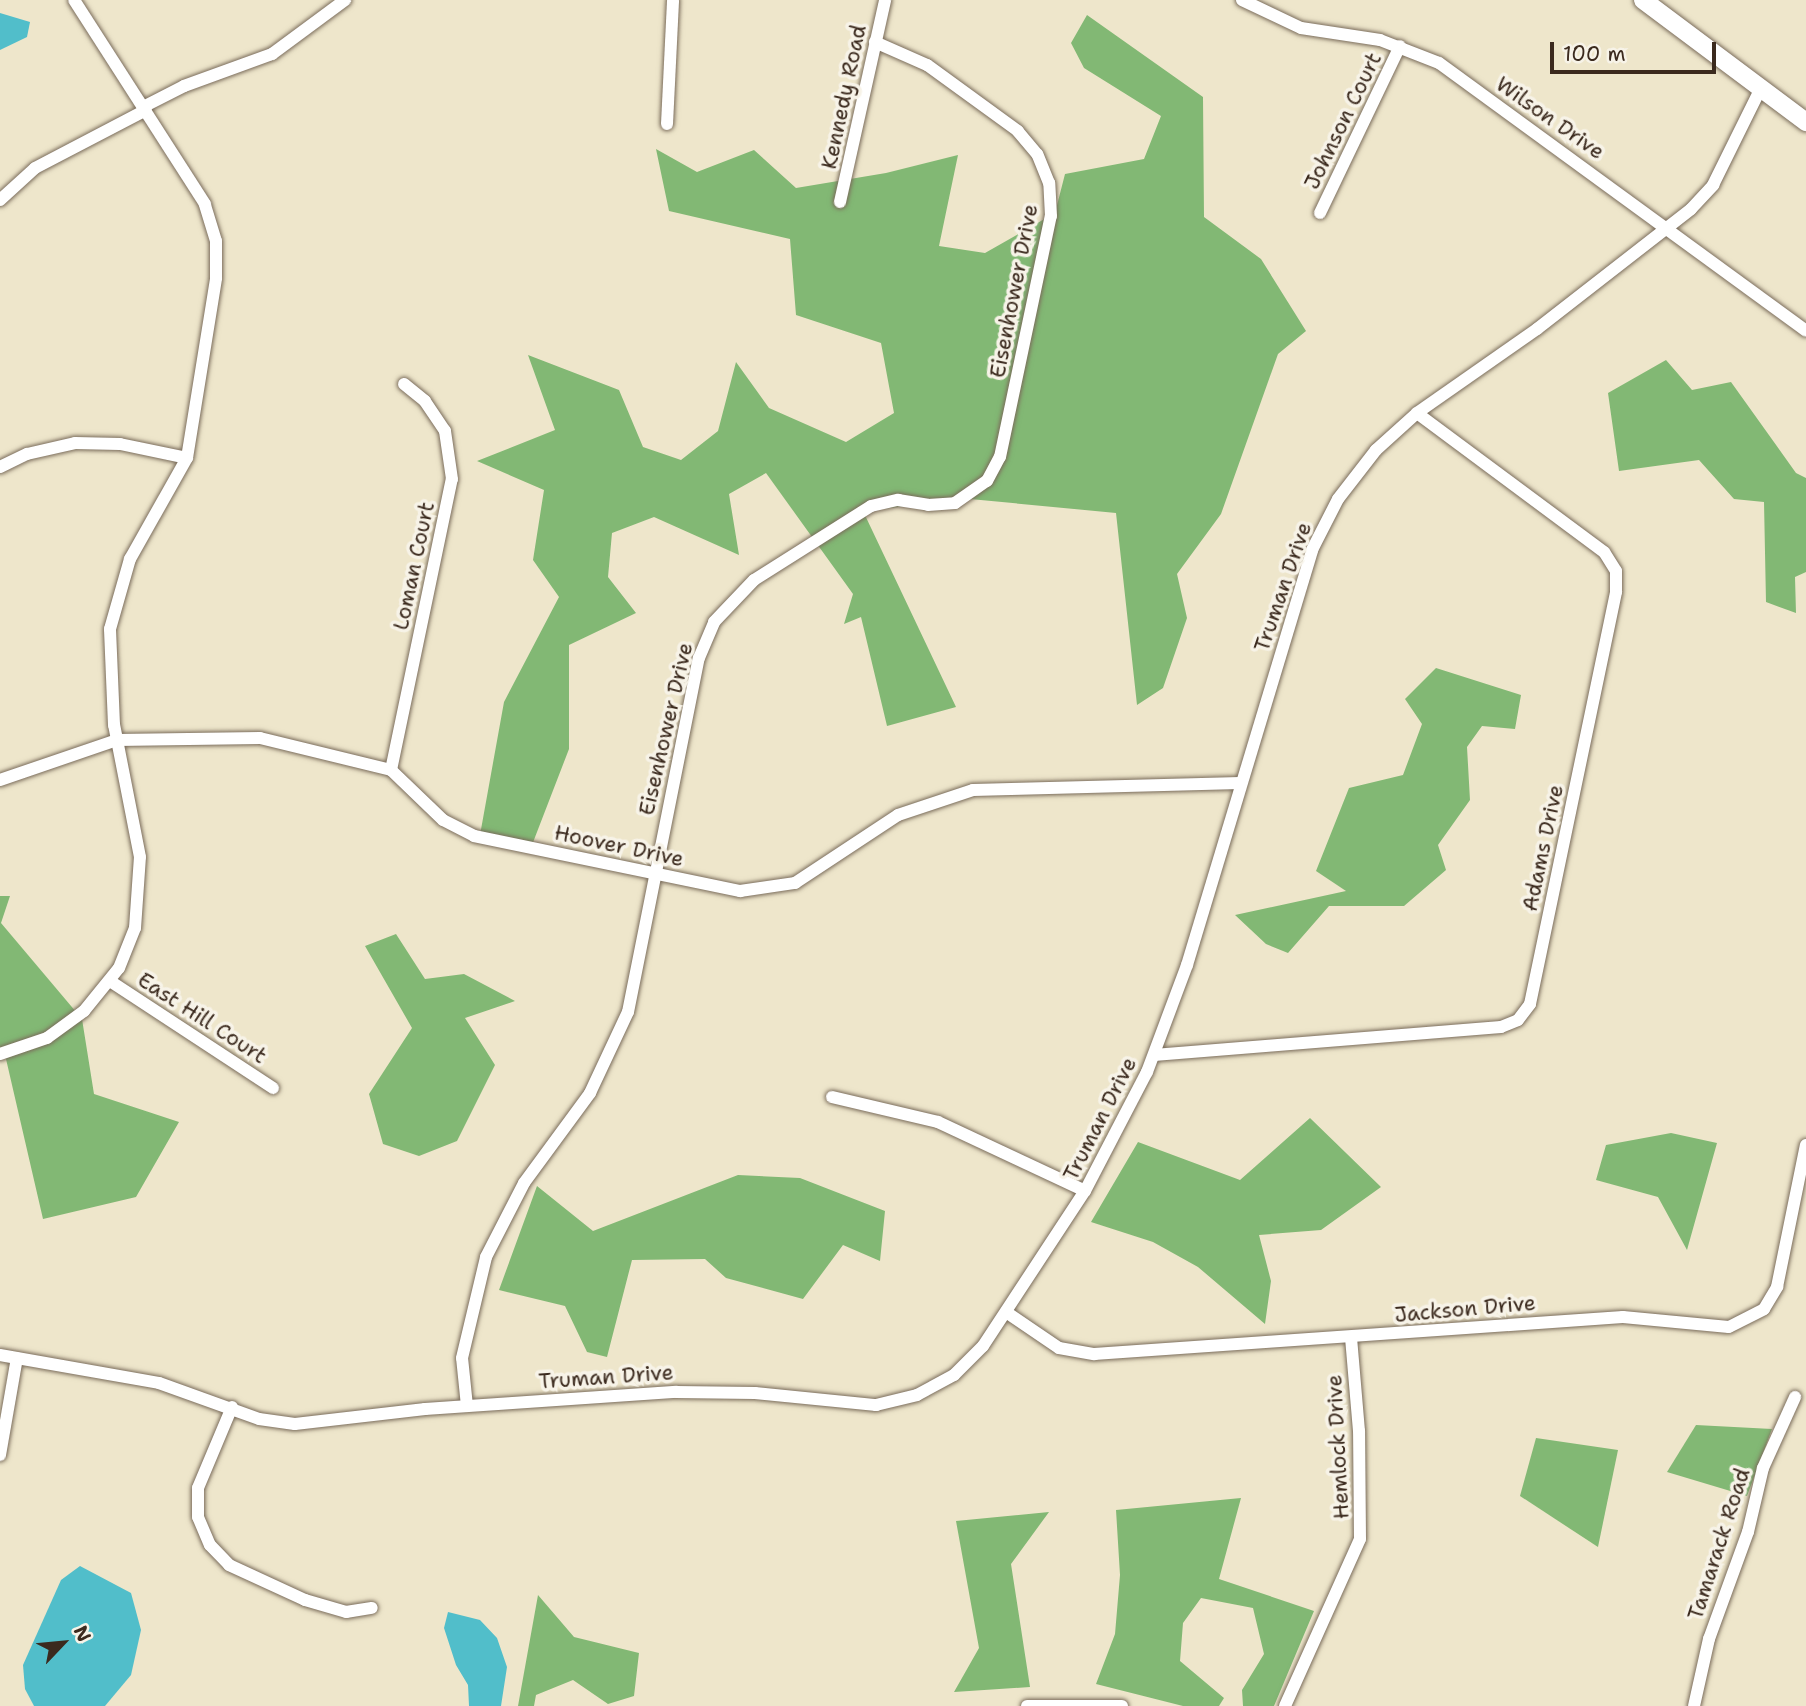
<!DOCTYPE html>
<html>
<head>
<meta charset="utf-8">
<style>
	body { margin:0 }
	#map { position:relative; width:1806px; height:1706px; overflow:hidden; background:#eee6cb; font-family:"Shantell Sans",sans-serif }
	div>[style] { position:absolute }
	.forest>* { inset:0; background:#82b874 }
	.water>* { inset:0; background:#51beca }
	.roads { filter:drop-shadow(0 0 2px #7a6c5b) drop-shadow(0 0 2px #7a6c5b) }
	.minor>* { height:12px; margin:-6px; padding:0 6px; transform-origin:6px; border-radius:6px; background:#fff }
	.secondary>* { height:18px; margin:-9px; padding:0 9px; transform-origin:9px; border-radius:9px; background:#fff }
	span { translate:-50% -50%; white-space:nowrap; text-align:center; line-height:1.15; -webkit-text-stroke:7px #f7f3e8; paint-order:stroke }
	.street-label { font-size:21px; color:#3b2a1e }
	.north { position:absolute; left:28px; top:1608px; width:70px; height:70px; -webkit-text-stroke:5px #f7f3e8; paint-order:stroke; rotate:64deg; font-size:19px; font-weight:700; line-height:28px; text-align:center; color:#3b2a1e }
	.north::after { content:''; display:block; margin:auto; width:24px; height:32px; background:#3b2a1e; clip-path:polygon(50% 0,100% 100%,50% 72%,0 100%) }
	.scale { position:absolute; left:1550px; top:42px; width:166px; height:32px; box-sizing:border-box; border:4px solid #3b2a1e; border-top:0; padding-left:9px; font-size:21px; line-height:24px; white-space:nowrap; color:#3b2a1e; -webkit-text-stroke:5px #f7f3e8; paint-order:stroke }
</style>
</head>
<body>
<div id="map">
	<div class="forest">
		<div style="clip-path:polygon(1087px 15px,1203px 97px,1204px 217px,1261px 259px,1306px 331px,1278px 354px,1221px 514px,1177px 574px,1187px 618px,1163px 688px,1137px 705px,1116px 513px,970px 499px,863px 511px,956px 707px,887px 726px,861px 617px,844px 624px,853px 594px,766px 473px,729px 494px,739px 555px,654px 517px,612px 533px,608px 577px,636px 613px,569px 645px,569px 749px,532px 845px,480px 835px,504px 702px,559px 597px,533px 560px,544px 490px,477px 461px,555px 430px,528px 355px,619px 390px,643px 447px,681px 460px,718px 431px,736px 362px,769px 408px,846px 442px,894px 413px,881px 343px,796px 315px,790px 239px,669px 211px,656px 149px,697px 172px,754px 150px,796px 188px,886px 173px,958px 155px,939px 246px,985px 253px,1055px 213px,1065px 174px,1144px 159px,1161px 116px,1084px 68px,1071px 43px)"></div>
		<div style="clip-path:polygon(1666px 360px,1692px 390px,1731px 382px,1796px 473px,1806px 478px,1806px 572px,1795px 577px,1796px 613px,1766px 602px,1764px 502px,1734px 499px,1699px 460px,1619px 471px,1608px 393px)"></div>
		<div style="clip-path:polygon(1436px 668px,1521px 695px,1515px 729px,1482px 726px,1467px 747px,1470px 800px,1438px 845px,1446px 870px,1404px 906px,1329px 906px,1288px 953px,1266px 944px,1235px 915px,1346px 891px,1316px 871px,1349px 788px,1403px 775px,1422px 724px,1405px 699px)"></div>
		<div style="clip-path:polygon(0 896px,10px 896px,1px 923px,82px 1019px,94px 1094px,179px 1122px,136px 1197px,43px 1219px,6px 1059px,0 1058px)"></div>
		<div style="clip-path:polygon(396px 934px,425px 979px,464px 974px,515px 1001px,465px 1018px,495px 1065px,457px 1141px,419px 1156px,383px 1144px,369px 1094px,412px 1028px,365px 946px)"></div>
		<div style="clip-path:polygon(1310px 1118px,1381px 1187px,1321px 1230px,1259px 1235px,1271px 1281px,1265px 1324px,1198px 1267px,1153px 1242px,1091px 1222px,1138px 1142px,1240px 1180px)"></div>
		<div style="clip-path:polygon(1671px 1133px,1717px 1143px,1687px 1250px,1658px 1197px,1596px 1180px,1606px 1145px)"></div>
		<div style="clip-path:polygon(738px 1175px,800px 1178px,885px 1211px,880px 1261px,843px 1245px,803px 1299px,726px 1278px,705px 1259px,632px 1260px,607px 1357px,587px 1352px,565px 1306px,499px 1290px,537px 1186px,593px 1231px)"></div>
		<div style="clip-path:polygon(1696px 1425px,1772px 1429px,1747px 1496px,1667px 1472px)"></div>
		<div style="clip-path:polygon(1536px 1438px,1618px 1450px,1598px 1547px,1520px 1496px)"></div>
		<div style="clip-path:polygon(1241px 1498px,1219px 1579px,1314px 1611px,1274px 1706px,1243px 1706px,1242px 1690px,1264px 1654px,1253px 1608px,1201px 1598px,1183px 1623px,1180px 1661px,1224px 1698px,1219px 1706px,1183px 1706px,1096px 1684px,1115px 1634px,1120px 1575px,1116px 1510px)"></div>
		<div style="clip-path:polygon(1049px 1512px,1011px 1564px,1030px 1687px,954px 1692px,979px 1648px,956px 1521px)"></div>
		<div style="clip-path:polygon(538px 1595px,574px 1637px,639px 1653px,634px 1696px,608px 1704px,573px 1680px,536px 1695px,534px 1706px,518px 1706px)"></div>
	</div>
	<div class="water">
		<div style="clip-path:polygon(0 13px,30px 22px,27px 37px,0 50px)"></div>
		<div style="clip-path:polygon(80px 1566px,131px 1593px,141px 1630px,131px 1675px,105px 1706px,34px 1706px,25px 1689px,23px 1665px,61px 1580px)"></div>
		<div style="clip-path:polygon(448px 1612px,480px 1620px,497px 1638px,507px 1667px,501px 1706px,469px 1706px,468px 1685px,456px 1665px,444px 1628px)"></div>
	</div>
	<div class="roads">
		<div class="minor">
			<div style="left:1242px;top:0;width:65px;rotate:25.4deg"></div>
			<div style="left:1301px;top:28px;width:80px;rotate:8.6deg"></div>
			<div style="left:1380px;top:40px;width:63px;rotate:21.3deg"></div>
			<div style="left:1439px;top:63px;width:454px;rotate:36.1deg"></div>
			<div style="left:143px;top:107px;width:46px;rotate:-27.1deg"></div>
			<div style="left:184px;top:86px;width:94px;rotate:-20deg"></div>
			<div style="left:272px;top:54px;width:91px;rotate:-36.5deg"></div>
			<div style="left:667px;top:124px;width:124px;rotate:-87.2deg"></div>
			<div style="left:0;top:200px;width:47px;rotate:-42.4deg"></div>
			<div style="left:35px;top:168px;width:125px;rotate:-27.6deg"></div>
			<div style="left:840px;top:202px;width:207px;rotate:-77.4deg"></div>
			<div style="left:1320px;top:213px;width:185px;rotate:-64.4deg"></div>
			<div style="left:0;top:467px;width:30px;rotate:-26deg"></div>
			<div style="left:27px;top:454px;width:49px;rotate:-12.9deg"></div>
			<div style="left:75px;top:443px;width:45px;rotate:1.3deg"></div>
			<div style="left:120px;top:444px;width:68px;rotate:11.8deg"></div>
			<div style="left:391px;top:770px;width:297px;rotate:-78.2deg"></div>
			<div style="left:452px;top:479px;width:49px;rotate:-98.3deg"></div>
			<div style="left:445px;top:431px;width:36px;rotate:-124deg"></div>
			<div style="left:425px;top:401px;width:27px;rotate:-141deg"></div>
			<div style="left:0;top:780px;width:124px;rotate:-18.9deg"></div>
			<div style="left:117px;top:740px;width:143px;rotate:-0.8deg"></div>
			<div style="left:260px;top:738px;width:135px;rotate:13.7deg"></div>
			<div style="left:391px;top:770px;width:72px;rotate:43.9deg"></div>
			<div style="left:443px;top:820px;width:35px;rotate:27deg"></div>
			<div style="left:474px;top:836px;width:272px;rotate:11.7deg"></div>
			<div style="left:740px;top:891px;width:56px;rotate:-8.3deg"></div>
			<div style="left:795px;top:883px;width:123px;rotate:-33.4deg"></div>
			<div style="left:898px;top:815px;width:79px;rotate:-18.4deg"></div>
			<div style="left:973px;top:790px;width:267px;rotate:-1.5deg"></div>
			<div style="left:110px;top:981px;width:195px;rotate:33.3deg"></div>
			<div style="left:0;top:1054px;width:50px;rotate:-18.8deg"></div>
			<div style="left:47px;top:1038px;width:46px;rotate:-36.1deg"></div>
			<div style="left:84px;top:1011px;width:55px;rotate:-50.9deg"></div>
			<div style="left:119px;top:968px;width:43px;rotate:-68.2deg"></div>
			<div style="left:135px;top:928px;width:71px;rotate:-86deg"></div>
			<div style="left:140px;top:857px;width:135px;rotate:-101.1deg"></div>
			<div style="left:114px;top:725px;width:96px;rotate:-92.4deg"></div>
			<div style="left:110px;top:629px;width:73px;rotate:-74.1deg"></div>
			<div style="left:130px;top:559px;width:116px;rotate:-60.6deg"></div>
			<div style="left:187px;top:458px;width:182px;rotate:-80.8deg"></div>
			<div style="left:216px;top:278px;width:37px;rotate:-90deg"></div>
			<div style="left:216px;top:241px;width:39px;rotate:-107deg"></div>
			<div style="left:205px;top:204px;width:242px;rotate:-122.7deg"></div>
			<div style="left:1154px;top:1055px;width:348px;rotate:-4.6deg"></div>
			<div style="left:1501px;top:1027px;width:18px;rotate:-22deg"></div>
			<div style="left:1518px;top:1020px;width:20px;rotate:-53deg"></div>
			<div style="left:1530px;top:1004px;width:421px;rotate:-78.2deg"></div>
			<div style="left:1616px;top:592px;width:21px;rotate:-90deg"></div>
			<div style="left:1616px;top:571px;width:22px;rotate:-122deg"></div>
			<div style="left:1604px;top:552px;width:233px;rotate:-143.4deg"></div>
			<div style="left:832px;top:1097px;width:109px;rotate:13.3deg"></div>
			<div style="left:938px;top:1122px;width:162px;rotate:25.1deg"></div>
			<div style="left:1006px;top:1312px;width:64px;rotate:34.2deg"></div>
			<div style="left:1059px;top:1348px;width:36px;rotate:10deg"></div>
			<div style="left:1094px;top:1354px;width:530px;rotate:-4deg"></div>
			<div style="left:1623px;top:1317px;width:106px;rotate:5.4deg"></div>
			<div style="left:1729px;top:1327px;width:39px;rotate:-27deg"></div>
			<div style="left:1764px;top:1309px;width:26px;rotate:-59deg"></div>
			<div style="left:1777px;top:1287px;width:145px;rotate:-78.5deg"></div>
			<div style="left:0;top:1355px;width:161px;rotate:10deg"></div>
			<div style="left:159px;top:1383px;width:106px;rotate:19.8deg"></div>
			<div style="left:259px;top:1419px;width:36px;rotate:8deg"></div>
			<div style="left:295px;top:1424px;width:131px;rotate:-6.6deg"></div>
			<div style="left:425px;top:1409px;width:252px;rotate:-3.9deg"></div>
			<div style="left:676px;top:1392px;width:79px;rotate:0.7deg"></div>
			<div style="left:755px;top:1393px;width:122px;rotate:5.7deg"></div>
			<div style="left:876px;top:1405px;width:42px;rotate:-13.7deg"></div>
			<div style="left:917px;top:1395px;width:42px;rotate:-28.4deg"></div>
			<div style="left:954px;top:1375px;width:41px;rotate:-45deg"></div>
			<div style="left:983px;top:1346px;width:186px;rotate:-56.7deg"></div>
			<div style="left:1085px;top:1191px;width:134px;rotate:-62.5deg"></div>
			<div style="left:1147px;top:1072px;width:114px;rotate:-69.5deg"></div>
			<div style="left:1187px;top:965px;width:433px;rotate:-73.2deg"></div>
			<div style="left:1312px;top:550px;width:57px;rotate:-63deg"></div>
			<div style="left:1338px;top:499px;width:62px;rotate:-52.2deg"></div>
			<div style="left:1376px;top:450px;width:55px;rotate:-42.1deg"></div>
			<div style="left:1417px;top:413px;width:146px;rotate:-35deg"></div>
			<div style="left:1537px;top:329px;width:195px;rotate:-37.9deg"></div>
			<div style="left:1691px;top:209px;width:33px;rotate:-47deg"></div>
			<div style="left:1713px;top:185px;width:108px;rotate:-63.7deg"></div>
			<div style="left:467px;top:1406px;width:48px;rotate:-95.9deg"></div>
			<div style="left:462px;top:1358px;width:104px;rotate:-76.6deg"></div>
			<div style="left:486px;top:1257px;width:83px;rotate:-62.8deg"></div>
			<div style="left:524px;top:1183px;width:112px;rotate:-53.7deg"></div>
			<div style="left:590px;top:1093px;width:89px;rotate:-64.9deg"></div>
			<div style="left:628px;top:1012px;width:361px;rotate:-78.7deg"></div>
			<div style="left:699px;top:658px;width:39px;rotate:-67deg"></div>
			<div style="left:714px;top:622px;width:58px;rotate:-46.4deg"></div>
			<div style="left:754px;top:580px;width:138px;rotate:-32.3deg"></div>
			<div style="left:871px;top:506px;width:28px;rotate:-13deg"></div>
			<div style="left:898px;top:500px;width:30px;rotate:9deg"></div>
			<div style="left:928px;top:505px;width:27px;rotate:-4deg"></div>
			<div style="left:955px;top:503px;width:39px;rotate:-35deg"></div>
			<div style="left:987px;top:481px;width:27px;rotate:-62deg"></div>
			<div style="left:1000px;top:457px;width:246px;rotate:-78.1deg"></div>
			<div style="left:1051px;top:216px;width:33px;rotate:-93deg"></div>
			<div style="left:1049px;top:183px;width:31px;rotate:-112deg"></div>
			<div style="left:1037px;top:154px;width:30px;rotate:-130deg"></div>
			<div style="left:1018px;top:131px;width:112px;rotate:-144deg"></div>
			<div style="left:927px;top:65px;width:57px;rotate:-156.1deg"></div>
			<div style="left:232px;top:1407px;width:88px;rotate:112.8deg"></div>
			<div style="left:198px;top:1488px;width:29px;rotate:90deg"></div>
			<div style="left:198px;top:1517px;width:30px;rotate:67deg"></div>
			<div style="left:210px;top:1545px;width:28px;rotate:46deg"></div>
			<div style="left:229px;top:1565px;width:84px;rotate:24.7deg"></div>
			<div style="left:305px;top:1600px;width:43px;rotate:16.3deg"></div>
			<div style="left:346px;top:1612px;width:26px;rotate:-9deg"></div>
			<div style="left:0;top:1455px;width:98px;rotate:-80.1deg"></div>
			<div style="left:1027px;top:1706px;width:95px"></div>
			<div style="left:1285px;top:1706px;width:183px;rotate:-65.8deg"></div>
			<div style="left:1360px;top:1539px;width:108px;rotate:-90.5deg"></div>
			<div style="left:1359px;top:1431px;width:93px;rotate:-94.9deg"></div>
			<div style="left:1694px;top:1706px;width:69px;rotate:-77.4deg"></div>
			<div style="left:1709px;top:1639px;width:114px;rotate:-70deg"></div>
			<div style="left:1748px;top:1532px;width:66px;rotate:-76.8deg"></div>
			<div style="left:1763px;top:1468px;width:78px;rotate:-65.7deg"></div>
		</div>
		<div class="secondary">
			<div style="left:1643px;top:0;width:204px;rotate:36.8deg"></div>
		</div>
	</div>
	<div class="street-label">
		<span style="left:844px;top:97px;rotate:-78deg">Kennedy Road</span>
		<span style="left:1550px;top:118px;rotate:35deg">Wilson Drive</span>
		<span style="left:1343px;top:121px;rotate:-64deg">Johnson Court</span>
		<span style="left:1014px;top:291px;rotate:-79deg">Eisenhower Drive</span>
		<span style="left:414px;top:566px;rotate:-78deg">Loman Court</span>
		<span style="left:1283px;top:587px;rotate:-71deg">Truman Drive</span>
		<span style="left:666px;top:729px;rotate:-77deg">Eisenhower Drive</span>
		<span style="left:619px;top:846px;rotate:12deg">Hoover Drive</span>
		<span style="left:1543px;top:848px;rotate:-78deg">Adams Drive</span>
		<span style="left:202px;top:1018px;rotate:33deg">East Hill Court</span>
		<span style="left:1100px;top:1119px;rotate:-63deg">Truman Drive</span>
		<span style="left:1465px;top:1309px;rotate:-5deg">Jackson Drive</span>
		<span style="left:606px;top:1377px;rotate:-4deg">Truman Drive</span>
		<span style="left:1338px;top:1447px;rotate:-93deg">Hemlock Drive</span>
		<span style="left:1719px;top:1544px;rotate:-72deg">Tamarack Road</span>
	</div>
	<div class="north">N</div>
	<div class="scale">100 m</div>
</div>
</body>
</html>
